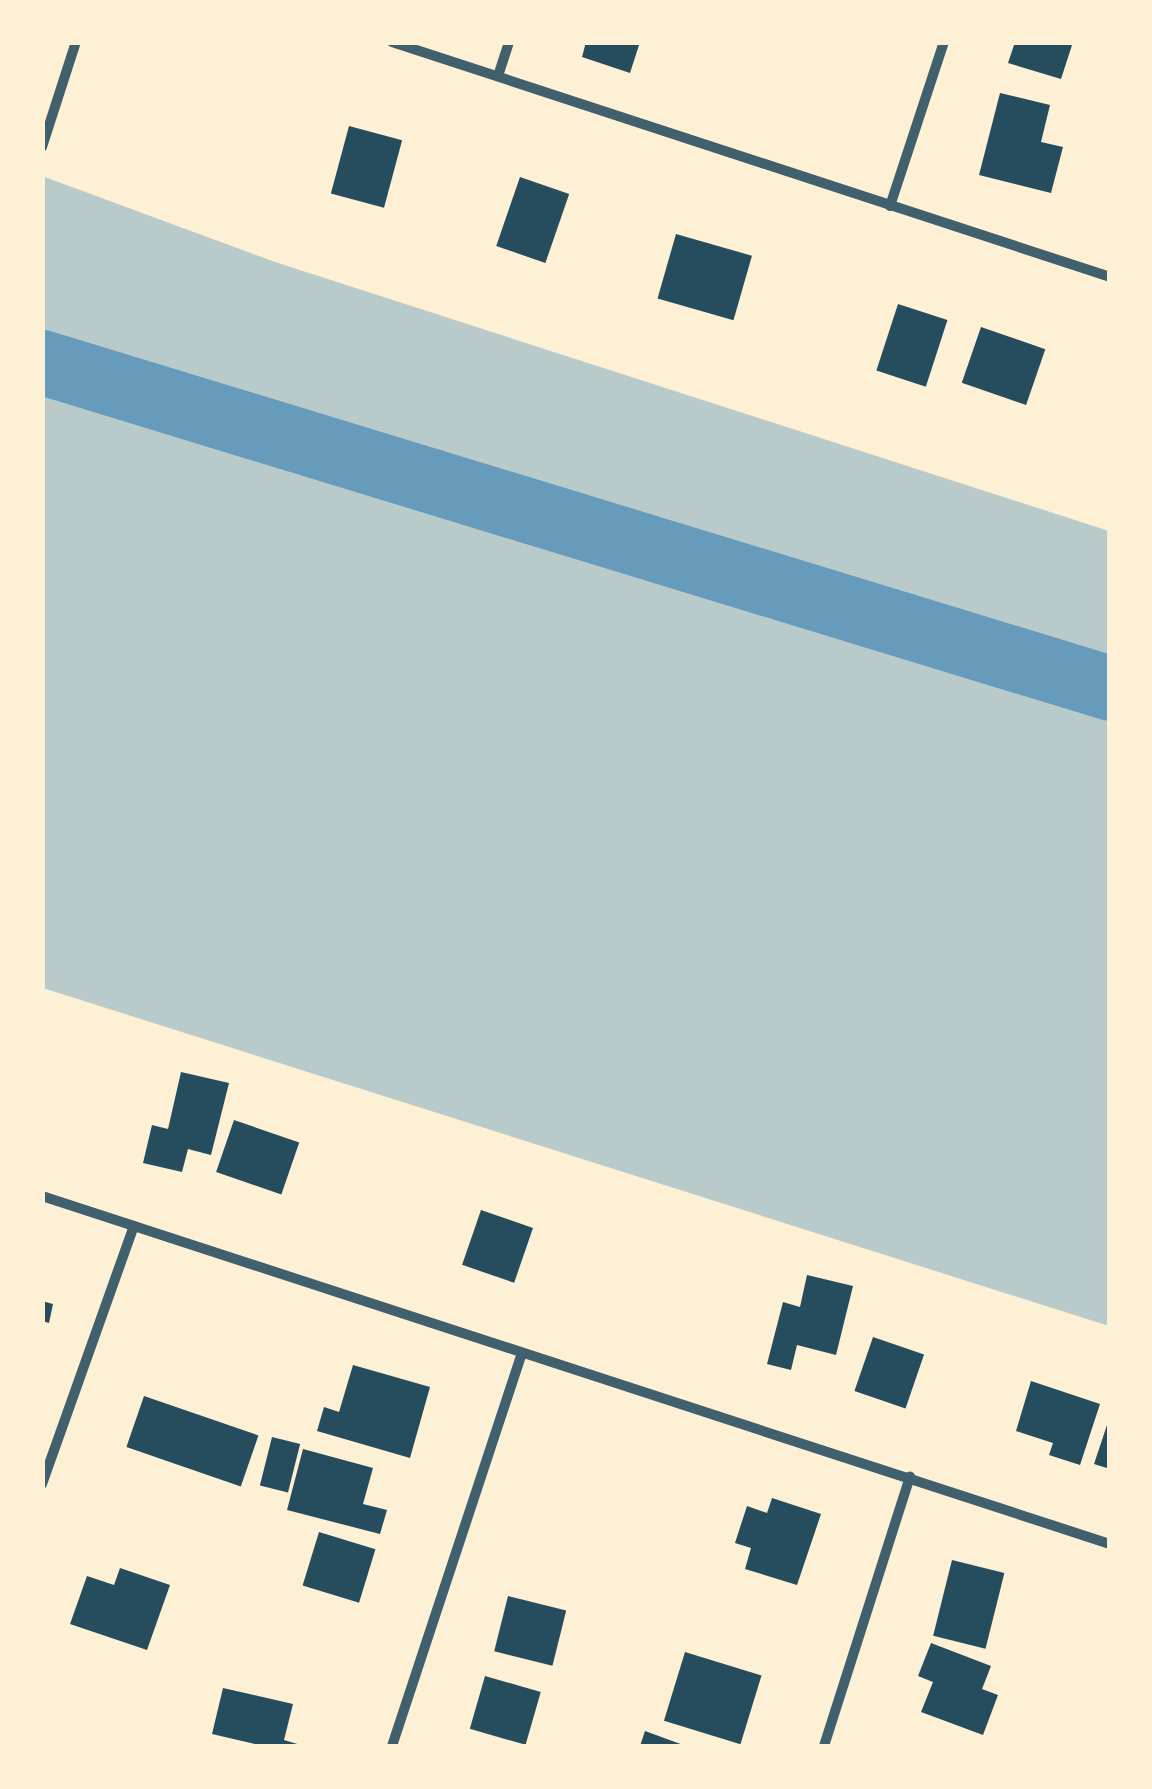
<!DOCTYPE html>
<html>
<head>
<meta charset="utf-8">
<style>
	body { margin:0 }
	#map { position:relative; width:1152px; height:1789px; overflow:hidden; background:#fdf0d5; font-family:Arial,sans-serif }
	div>[style] { position:absolute }
	.green>* { inset:0; background:#b9caca }
	.river>* { height:65px; margin:-32.5px; padding:0 32.5px; transform-origin:32.5px; border-radius:32.5px; background:#669bbc }
	.building>* { inset:0; background:#264d5e; transform-origin:0 0 }
	.minor>* { height:10px; margin:-5px; padding:0 5px; transform-origin:5px; border-radius:5px; background:#3f606c }
	span { translate:-50% -50%; white-space:nowrap; text-align:center; line-height:1.15; -webkit-text-stroke:8px #fdf0d5; paint-order:stroke }
	.frame { position:absolute; inset:0; border:45px solid #fdf0d5; pointer-events:none }
</style>
</head>
<body>
<div id="map">
	<div class="green">
		<div style="clip-path:polygon(42px 176px,275px 262px,1109px 531px,1109px 1326px,43px 988px)"></div>
	</div>
	<div class="river">
		<div style="left:42px;top:362px;width:1117px;rotate:16.97deg"></div>
	</div>
	<div class="building">
		<div style="clip-path:polygon(586px 42px,640px 42px,630px 73px,582px 57px)"></div>
		<div style="clip-path:polygon(1015px 42px,1073px 42px,1061px 79px,1008px 63px)"></div>
		<div style="clip-path:polygon(1000px 93px,1050px 105px,1041px 142px,1063px 147px,1051px 193px,979px 175px)"></div>
		<div style="left:349px;top:126px;width:55px;height:70px;rotate:15deg"></div>
		<div style="left:520px;top:177px;width:52px;height:73px;rotate:19deg"></div>
		<div style="left:676px;top:234px;width:79px;height:67px;rotate:16deg"></div>
		<div style="left:898px;top:304px;width:52px;height:70px;rotate:18deg"></div>
		<div style="left:981px;top:327px;width:68px;height:59px;rotate:19deg"></div>
		<div style="clip-path:polygon(181px 1072px,229px 1083px,211px 1155px,188px 1149px,182px 1172px,143px 1163px,152px 1125px,168px 1129px)"></div>
		<div style="left:234px;top:1120px;width:69px;height:55px;rotate:19deg"></div>
		<div style="left:481px;top:1210px;width:55px;height:58px;rotate:19deg"></div>
		<div style="clip-path:polygon(807px 1275px,853px 1286px,836px 1355px,797px 1345px,791px 1370px,767px 1364px,783px 1302px,800px 1307px)"></div>
		<div style="clip-path:polygon(42px 1301px,53px 1304px,49px 1323px,42px 1321px)"></div>
		<div style="left:873px;top:1337px;width:54px;height:57px;rotate:19deg"></div>
		<div style="clip-path:polygon(353px 1365px,430px 1387px,410px 1458px,317px 1431px,324px 1407px,339px 1412px)"></div>
		<div style="clip-path:polygon(1031px 1381px,1100px 1404px,1080px 1465px,1049px 1455px,1053px 1443px,1016px 1431px)"></div>
		<div style="left:144px;top:1396px;width:121px;height:54px;rotate:19deg"></div>
		<div style="clip-path:polygon(1109px 1419px,1110px 1419px,1110px 1469px,1094px 1464px)"></div>
		<div style="left:272px;top:1437px;width:29px;height:50px;rotate:14deg"></div>
		<div style="clip-path:polygon(303px 1449px,373px 1468px,363px 1504px,387px 1510px,380px 1534px,287px 1510px)"></div>
		<div style="clip-path:polygon(772px 1498px,821px 1514px,797px 1585px,745px 1569px,751px 1548px,735px 1543px,747px 1506px,767px 1513px)"></div>
		<div style="left:319px;top:1532px;width:59px;height:56px;rotate:17deg"></div>
		<div style="left:952px;top:1560px;width:54px;height:78px;rotate:14deg"></div>
		<div style="clip-path:polygon(120px 1568px,170px 1585px,147px 1650px,70px 1624px,87px 1576px,114px 1585px)"></div>
		<div style="left:508px;top:1596px;width:60px;height:57px;rotate:14deg"></div>
		<div style="clip-path:polygon(931px 1643px,991px 1666px,982px 1689px,998px 1695px,983px 1735px,921px 1712px,933px 1682px,918px 1676px)"></div>
		<div style="left:685px;top:1652px;width:80px;height:72px;rotate:17deg"></div>
		<div style="left:485px;top:1676px;width:58px;height:55px;rotate:16deg"></div>
		<div style="clip-path:polygon(223px 1688px,293px 1704px,284px 1740px,304px 1746px,264px 1746px,212px 1734px)"></div>
		<div style="clip-path:polygon(645px 1731px,686px 1746px,640px 1746px)"></div>
	</div>
	<div class="minor">
		<div style="left:392px;top:42px;width:755px;rotate:18.12deg"></div>
		<div style="left:498px;top:76px;width:36px;rotate:-72deg"></div>
		<div style="left:42px;top:147px;width:110px;rotate:-72.1deg"></div>
		<div style="left:890px;top:206px;width:173px;rotate:-71.8deg"></div>
		<div style="left:42px;top:1196px;width:1123px;rotate:18.05deg"></div>
		<div style="left:42px;top:1484px;width:274px;rotate:-70.4deg"></div>
		<div style="left:392px;top:1746px;width:414px;rotate:-71.7deg"></div>
		<div style="left:824px;top:1746px;width:283px;rotate:-72.3deg"></div>
	</div>
	<div class="frame"></div>
</div>
</body>
</html>
